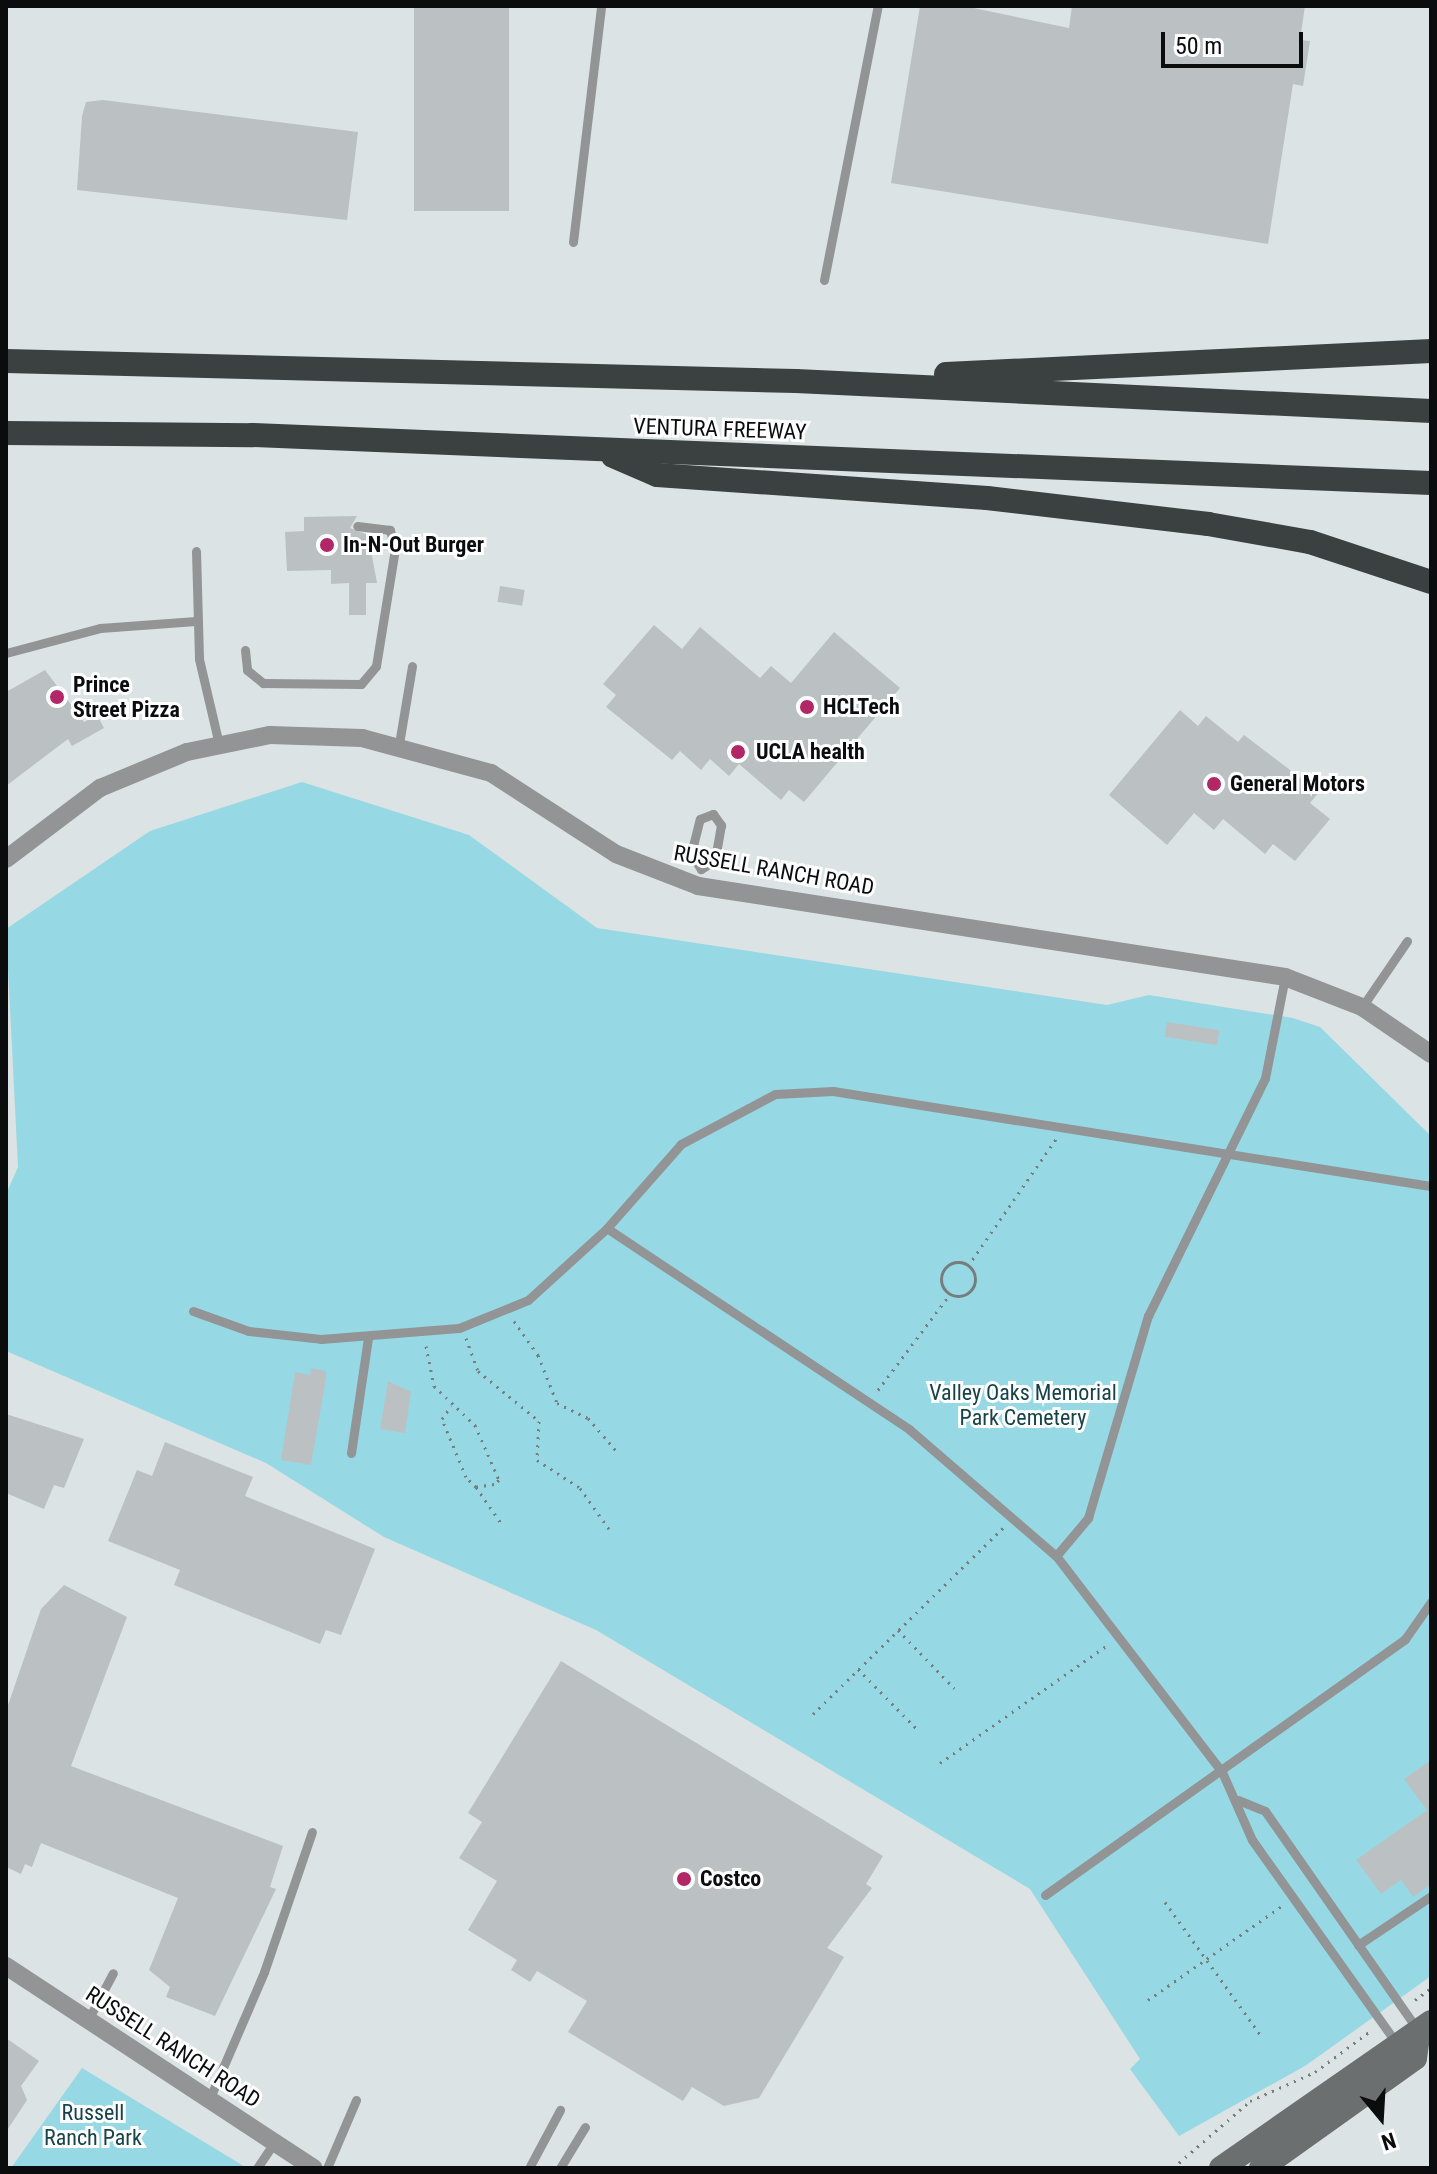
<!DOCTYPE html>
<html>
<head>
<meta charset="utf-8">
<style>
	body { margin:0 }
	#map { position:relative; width:1437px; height:2174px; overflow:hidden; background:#dce3e4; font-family:"Roboto Condensed",sans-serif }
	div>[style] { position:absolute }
	.green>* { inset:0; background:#96d9e5 }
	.building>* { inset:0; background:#bbc1c2; transform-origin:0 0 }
	.path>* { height:3px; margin-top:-1.5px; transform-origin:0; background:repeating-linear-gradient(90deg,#777c7d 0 2px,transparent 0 8px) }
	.path>.ring { margin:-1.5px; padding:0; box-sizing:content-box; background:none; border:3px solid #777c7d; border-radius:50% }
	.lane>* { height:9px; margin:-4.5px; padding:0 4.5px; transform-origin:4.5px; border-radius:4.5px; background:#929495 }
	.street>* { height:18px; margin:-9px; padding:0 9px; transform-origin:9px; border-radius:9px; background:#929495 }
	.secondary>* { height:24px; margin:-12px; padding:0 12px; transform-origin:12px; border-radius:12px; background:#6c6f70 }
	.highway>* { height:24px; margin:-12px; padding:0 12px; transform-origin:12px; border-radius:12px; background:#3b4041 }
	.dots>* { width:22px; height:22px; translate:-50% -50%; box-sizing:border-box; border:4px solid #fff; border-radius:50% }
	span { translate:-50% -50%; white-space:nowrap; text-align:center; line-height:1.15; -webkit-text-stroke:6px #fff; paint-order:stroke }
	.street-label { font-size:22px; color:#0a0c0d }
	.poi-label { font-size:22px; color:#0a0c0d; font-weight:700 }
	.left { translate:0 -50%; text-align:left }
	.park-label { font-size:22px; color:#164249 }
	.frame { position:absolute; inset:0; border:8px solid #0a0c0d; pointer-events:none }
	.north { position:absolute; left:1341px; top:2078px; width:80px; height:80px; -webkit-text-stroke:6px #fff; paint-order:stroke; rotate:162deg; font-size:22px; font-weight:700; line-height:32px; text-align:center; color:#0a0c0d }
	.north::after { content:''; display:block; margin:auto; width:28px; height:36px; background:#0a0c0d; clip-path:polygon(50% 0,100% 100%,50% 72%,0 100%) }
	.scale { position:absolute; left:1161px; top:32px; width:142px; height:36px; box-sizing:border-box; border:4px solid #0a0c0d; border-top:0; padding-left:10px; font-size:24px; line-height:28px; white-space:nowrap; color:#0a0c0d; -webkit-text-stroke:6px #fff; paint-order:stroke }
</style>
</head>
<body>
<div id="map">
	<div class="green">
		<div style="clip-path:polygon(302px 782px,469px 835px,597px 928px,1107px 1005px,1149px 995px,1293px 1018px,1320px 1027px,1431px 1136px,1431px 1976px,1305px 2066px,1179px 2136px,1130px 2069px,1140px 2059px,1030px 1889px,596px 1630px,384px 1537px,266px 1463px,6px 1351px,6px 1194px,18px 1167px,6px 929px,150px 831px)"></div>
		<div style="clip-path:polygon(82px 2068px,247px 2168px,11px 2168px)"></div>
	</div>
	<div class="building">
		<div style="left:414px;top:6px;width:95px;height:205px"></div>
		<div style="clip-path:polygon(920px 6px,964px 6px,1069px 28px,1072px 6px,1305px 6px,1300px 40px,1310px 41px,1303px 86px,1293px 84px,1268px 244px,891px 183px)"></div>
		<div style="clip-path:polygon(103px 100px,358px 132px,347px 220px,77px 190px,82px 116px,86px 102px)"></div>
		<div style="clip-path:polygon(357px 516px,350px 528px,368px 535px,377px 583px,366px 583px,366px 615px,349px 615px,349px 583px,331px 584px,331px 570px,287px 571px,285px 532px,304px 531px,304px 517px)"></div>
		<div style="left:500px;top:586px;width:25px;height:16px;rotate:9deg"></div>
		<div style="clip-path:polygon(654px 625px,682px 649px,700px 627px,760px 678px,771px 666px,791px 683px,834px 632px,900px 688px,804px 802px,789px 790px,781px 800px,739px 764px,729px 776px,710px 759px,701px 770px,680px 751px,672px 760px,606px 707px,616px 695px,603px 684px)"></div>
		<div style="clip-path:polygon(45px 670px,84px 722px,97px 715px,104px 728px,72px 746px,68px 739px,6px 786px,6px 692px)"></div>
		<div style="clip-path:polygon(1180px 710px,1198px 726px,1206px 716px,1238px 742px,1244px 735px,1319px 792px,1310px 803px,1330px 819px,1295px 861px,1273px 844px,1265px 854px,1223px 819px,1214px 830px,1194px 813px,1167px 845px,1109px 795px)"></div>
		<div style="left:1167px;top:1022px;width:53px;height:15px;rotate:9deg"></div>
		<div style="clip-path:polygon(311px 1368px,326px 1371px,326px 1378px,311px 1465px,281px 1460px,295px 1372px,310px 1375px)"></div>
		<div style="clip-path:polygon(388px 1381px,411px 1392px,405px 1433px,380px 1429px)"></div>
		<div style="clip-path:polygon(6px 1414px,84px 1439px,64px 1488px,54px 1485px,44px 1509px,6px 1493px)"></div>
		<div style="clip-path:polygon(165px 1442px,253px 1477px,245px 1496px,375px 1549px,341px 1635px,326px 1630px,320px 1644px,174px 1585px,180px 1570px,108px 1541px,137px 1470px,152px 1476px)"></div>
		<div style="clip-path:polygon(64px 1585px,127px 1617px,71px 1766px,283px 1846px,270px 1887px,276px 1889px,215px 2016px,166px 1997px,170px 1987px,149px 1970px,178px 1898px,41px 1843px,32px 1867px,25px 1864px,21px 1874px,6px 1867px,6px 1711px,41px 1609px)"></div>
		<div style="clip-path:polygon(561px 1661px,883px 1856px,866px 1884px,872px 1888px,827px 1948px,844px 1957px,759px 2098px,724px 2106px,692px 2087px,683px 2101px,568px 2032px,587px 2001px,537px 1971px,530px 1982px,511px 1970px,517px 1960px,468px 1930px,497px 1881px,459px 1858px,482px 1822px,468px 1813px)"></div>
		<div style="clip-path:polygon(1431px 1760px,1431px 1884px,1413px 1897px,1401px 1880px,1381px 1894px,1356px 1860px,1427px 1810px,1404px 1779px)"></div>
		<div style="clip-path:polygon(6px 2038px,39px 2061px,21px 2086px,27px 2100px,6px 2132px)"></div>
	</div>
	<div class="path">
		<div class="ring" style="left:941px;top:1262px;width:31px;height:31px"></div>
		<div style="left:968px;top:1266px;width:155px;rotate:-55.3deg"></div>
		<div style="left:514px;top:1321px;width:42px;rotate:54.8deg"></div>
		<div style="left:538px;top:1355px;width:52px;rotate:68.4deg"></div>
		<div style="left:557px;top:1403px;width:34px;rotate:26deg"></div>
		<div style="left:588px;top:1418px;width:48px;rotate:49.3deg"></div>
		<div style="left:466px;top:1338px;width:35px;rotate:70deg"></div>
		<div style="left:478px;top:1371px;width:79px;rotate:39.3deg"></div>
		<div style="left:539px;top:1421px;width:39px;rotate:93deg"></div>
		<div style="left:537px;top:1460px;width:51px;rotate:33.1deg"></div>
		<div style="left:580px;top:1488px;width:50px;rotate:54.7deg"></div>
		<div style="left:426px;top:1346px;width:41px;rotate:78.7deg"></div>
		<div style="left:434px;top:1386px;width:57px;rotate:43.6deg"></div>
		<div style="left:475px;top:1425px;width:60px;rotate:66.4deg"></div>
		<div style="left:499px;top:1480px;width:6px;rotate:141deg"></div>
		<div style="left:494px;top:1484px;width:18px;rotate:171deg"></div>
		<div style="left:476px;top:1487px;width:14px;rotate:-135deg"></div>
		<div style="left:466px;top:1477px;width:63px;rotate:-112.5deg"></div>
		<div style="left:442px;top:1419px;width:16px;rotate:-55deg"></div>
		<div style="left:878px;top:1390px;width:120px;rotate:-53.1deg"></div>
		<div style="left:476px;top:1487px;width:44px;rotate:55.2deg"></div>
		<div style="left:898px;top:1630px;width:81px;rotate:46deg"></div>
		<div style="left:858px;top:1669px;width:86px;rotate:45.5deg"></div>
		<div style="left:813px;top:1714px;width:267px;rotate:-44.4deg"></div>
		<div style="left:940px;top:1763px;width:204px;rotate:-35.2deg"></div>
		<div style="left:1165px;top:1902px;width:163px;rotate:54.3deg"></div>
		<div style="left:1148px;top:2000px;width:165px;rotate:-35.1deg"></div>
		<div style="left:1415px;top:2000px;width:20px;rotate:-37deg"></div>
		<div style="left:1173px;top:2168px;width:102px;rotate:-41deg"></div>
		<div style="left:1250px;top:2101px;width:71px;rotate:-24deg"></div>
		<div style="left:1315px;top:2072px;width:67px;rotate:-36.5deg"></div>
	</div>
	<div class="lane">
		<div style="left:573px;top:242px;width:238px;rotate:-83.2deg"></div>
		<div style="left:824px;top:280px;width:279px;rotate:-78.9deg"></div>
		<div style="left:196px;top:551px;width:108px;rotate:88.4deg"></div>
		<div style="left:199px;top:659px;width:87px;rotate:76.8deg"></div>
		<div style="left:245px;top:650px;width:20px;rotate:84deg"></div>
		<div style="left:247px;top:670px;width:21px;rotate:39deg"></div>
		<div style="left:263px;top:683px;width:98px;rotate:0.6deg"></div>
		<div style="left:361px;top:684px;width:23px;rotate:-50deg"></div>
		<div style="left:376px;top:666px;width:119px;rotate:-80.8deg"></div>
		<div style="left:395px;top:549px;width:20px;rotate:-105deg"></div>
		<div style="left:390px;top:530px;width:33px;rotate:-173deg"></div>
		<div style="left:6px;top:653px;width:97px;rotate:-14.9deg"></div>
		<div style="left:100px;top:628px;width:96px;rotate:-4.2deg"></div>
		<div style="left:399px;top:744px;width:79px;rotate:-80.5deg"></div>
		<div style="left:713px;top:814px;width:14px;rotate:54deg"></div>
		<div style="left:721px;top:825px;width:36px;rotate:100deg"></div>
		<div style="left:715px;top:860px;width:17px;rotate:147deg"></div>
		<div style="left:701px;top:869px;width:18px;rotate:-124deg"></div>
		<div style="left:691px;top:854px;width:36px;rotate:-76deg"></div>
		<div style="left:700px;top:819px;width:14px;rotate:-21deg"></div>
		<div style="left:1362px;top:1007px;width:80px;rotate:-55.7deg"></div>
		<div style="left:193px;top:1311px;width:59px;rotate:19.7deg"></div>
		<div style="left:249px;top:1331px;width:72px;rotate:6.3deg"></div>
		<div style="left:321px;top:1339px;width:138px;rotate:-4.6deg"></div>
		<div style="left:459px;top:1328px;width:74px;rotate:-22.1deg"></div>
		<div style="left:528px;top:1300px;width:107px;rotate:-42.3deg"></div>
		<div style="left:351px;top:1453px;width:116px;rotate:-81.6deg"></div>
		<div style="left:1056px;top:1556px;width:50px;rotate:-49.9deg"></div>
		<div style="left:1088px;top:1518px;width:211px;rotate:-73.5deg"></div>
		<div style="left:1148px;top:1316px;width:265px;rotate:-63.8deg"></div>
		<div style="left:1265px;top:1078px;width:103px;rotate:-78.8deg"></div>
		<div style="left:1238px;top:1800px;width:29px;rotate:22deg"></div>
		<div style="left:1265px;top:1811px;width:267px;rotate:55.1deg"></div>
		<div style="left:1045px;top:1895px;width:442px;rotate:-35.4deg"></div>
		<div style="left:1405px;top:1639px;width:45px;rotate:-54.9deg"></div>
		<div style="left:1358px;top:1945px;width:88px;rotate:-33.9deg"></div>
		<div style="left:88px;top:2020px;width:53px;rotate:-62deg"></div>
		<div style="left:1397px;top:2044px;width:250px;rotate:-125.4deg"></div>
		<div style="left:1252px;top:1840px;width:74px;rotate:-113.8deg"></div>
		<div style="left:1222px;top:1772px;width:272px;rotate:-127.5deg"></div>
		<div style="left:1056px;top:1556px;width:194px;rotate:-139.2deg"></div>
		<div style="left:909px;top:1429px;width:363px;rotate:-146.4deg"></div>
		<div style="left:607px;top:1228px;width:112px;rotate:-48.6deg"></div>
		<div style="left:681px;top:1144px;width:106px;rotate:-28deg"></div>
		<div style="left:775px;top:1094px;width:58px;rotate:-3deg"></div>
		<div style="left:833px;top:1091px;width:605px;rotate:9.03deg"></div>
		<div style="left:209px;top:2100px;width:139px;rotate:-66.7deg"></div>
		<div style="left:264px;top:1972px;width:148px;rotate:-71.1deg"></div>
		<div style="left:257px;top:2168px;width:30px;rotate:-56deg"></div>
		<div style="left:327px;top:2168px;width:74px;rotate:-66.9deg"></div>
		<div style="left:529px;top:2168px;width:66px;rotate:-61.9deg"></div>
		<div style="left:560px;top:2168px;width:48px;rotate:-58.6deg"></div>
	</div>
	<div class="street">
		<div style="left:6px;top:859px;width:118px;rotate:-37.1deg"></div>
		<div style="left:100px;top:788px;width:94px;rotate:-22.5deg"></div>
		<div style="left:187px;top:752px;width:85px;rotate:-11.6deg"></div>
		<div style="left:270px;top:735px;width:92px;rotate:1.9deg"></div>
		<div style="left:362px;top:738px;width:134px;rotate:15.2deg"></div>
		<div style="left:491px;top:773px;width:149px;rotate:32.9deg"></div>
		<div style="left:616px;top:854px;width:88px;rotate:21.3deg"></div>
		<div style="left:698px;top:886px;width:594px;rotate:8.81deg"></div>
		<div style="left:1285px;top:977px;width:83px;rotate:21.3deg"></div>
		<div style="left:1362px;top:1007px;width:83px;rotate:34.3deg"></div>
		<div style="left:6px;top:1966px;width:368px;rotate:33.3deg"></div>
	</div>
	<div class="secondary">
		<div style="left:1221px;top:2168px;width:256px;rotate:-34.8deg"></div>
		<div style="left:1261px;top:2168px;width:189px;rotate:-35.5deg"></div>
		<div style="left:1415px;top:2058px;width:27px;rotate:-82deg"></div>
	</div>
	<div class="highway">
		<div style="left:6px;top:361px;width:790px;rotate:1.45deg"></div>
		<div style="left:796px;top:381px;width:636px;rotate:2.7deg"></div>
		<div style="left:946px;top:374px;width:486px;rotate:-2.7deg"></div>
		<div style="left:6px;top:433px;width:246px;rotate:0.5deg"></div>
		<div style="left:252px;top:435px;width:1180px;rotate:2.33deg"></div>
		<div style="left:613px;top:456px;width:48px;rotate:23.4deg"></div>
		<div style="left:657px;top:475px;width:331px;rotate:4deg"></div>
		<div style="left:987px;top:498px;width:223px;rotate:6.7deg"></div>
		<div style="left:1208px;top:524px;width:104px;rotate:10deg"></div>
		<div style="left:1310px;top:542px;width:127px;rotate:18.3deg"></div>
	</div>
	<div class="dots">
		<div style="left:327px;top:545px;background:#b22765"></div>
		<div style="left:57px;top:697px;background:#b22765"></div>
		<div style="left:807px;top:707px;background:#b22765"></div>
		<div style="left:738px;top:752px;background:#b22765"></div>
		<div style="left:1214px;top:784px;background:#b22765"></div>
		<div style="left:684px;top:1879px;background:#b22765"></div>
	</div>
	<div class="street-label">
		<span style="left:720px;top:429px;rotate:2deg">VENTURA FREEWAY</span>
		<span style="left:774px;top:870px;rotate:10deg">RUSSELL RANCH ROAD</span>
		<span style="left:173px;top:2047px;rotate:33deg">RUSSELL RANCH ROAD</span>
	</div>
	<div class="poi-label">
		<span class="left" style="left:343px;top:545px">In-N-Out Burger</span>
		<span class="left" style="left:73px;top:697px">Prince<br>Street Pizza</span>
		<span class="left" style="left:823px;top:707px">HCLTech</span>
		<span class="left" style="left:756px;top:752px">UCLA health</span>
		<span class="left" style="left:1230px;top:784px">General Motors</span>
		<span class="left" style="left:700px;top:1879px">Costco</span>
	</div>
	<div class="park-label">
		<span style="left:1023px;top:1405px">Valley Oaks Memorial<br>Park Cemetery</span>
		<span style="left:93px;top:2125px">Russell<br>Ranch Park</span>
	</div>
	<div class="frame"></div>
	<div class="north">N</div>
	<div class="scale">50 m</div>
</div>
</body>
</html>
